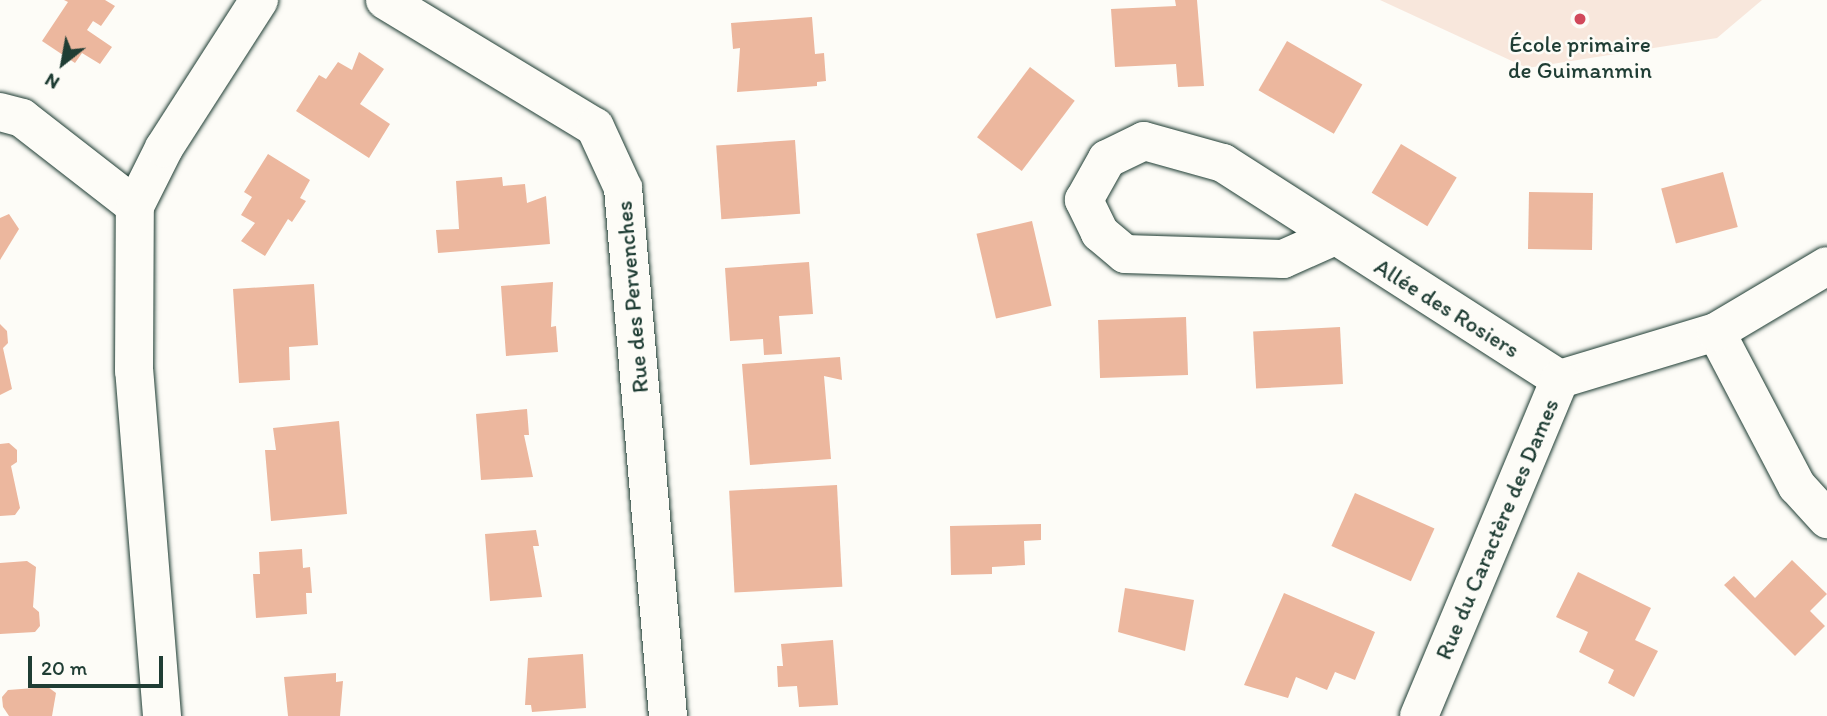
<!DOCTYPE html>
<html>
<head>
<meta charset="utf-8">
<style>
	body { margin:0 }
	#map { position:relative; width:1827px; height:716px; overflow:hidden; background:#fdfcf7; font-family:Itim,sans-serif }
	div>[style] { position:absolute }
	.built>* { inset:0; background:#f8e7dc }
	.building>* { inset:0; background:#ecb79e; transform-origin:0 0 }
	.roads { filter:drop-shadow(0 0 2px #1f3d34) drop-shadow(0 0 2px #1f3d34) }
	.street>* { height:38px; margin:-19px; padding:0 19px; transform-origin:19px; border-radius:19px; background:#fdfcf7 }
	.dots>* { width:19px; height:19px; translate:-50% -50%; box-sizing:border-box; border:4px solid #fdfcf7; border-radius:50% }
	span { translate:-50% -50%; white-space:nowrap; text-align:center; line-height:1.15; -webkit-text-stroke:5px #fdfcf7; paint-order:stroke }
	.poi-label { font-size:23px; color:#1f3d34 }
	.street-label { font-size:23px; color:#1f3d34 }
	.north { position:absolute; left:28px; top:28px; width:70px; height:70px; -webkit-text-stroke:5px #fdfcf7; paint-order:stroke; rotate:211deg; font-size:19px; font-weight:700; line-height:28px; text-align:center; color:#1f3d34 }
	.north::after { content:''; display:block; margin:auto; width:24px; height:32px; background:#1f3d34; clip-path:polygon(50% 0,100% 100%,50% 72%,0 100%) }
	.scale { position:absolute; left:28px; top:656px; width:135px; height:32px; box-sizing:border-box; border:4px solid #1f3d34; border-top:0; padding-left:9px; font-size:21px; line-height:24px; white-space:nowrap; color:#1f3d34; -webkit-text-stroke:5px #fdfcf7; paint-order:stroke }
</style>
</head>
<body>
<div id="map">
	<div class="built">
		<div style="clip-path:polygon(1380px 0,1762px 0,1717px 38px,1527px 68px)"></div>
	</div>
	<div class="building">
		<div style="clip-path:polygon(64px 0,105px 0,115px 6px,101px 26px,93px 21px,87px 30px,112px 47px,100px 64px,82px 53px,75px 63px,42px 41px,68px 2px)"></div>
		<div style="clip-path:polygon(1175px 0,1197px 0,1204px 86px,1178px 87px,1176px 64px,1115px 67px,1111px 9px,1176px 6px)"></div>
		<div style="clip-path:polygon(812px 17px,815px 54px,824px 53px,826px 81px,817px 82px,817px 86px,737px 92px,740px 48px,733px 49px,731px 23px)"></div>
		<div style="left:1287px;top:41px;width:87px;height:57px;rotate:30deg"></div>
		<div style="clip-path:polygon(359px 52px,384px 69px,360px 104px,390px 124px,369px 158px,296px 111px,319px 75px,326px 79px,338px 62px,352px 70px)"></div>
		<div style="left:1030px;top:67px;width:56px;height:88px;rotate:37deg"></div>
		<div style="left:795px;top:140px;width:74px;height:79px;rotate:86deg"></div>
		<div style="left:1401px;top:144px;width:65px;height:57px;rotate:31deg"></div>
		<div style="clip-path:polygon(268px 154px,310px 180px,300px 198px,306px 201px,292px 222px,288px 219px,265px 256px,241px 241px,255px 223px,241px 215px,252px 197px,244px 192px)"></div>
		<div style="left:1723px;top:172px;width:57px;height:64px;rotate:75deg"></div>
		<div style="clip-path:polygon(502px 177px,503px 186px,525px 184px,527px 203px,546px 196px,550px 244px,438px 253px,436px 230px,459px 229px,456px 181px)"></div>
		<div style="left:1529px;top:192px;width:64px;height:57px;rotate:1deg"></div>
		<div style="clip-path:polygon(9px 214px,19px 229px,0 260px,0 218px)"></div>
		<div style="left:1032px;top:221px;width:87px;height:57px;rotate:77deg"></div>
		<div style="clip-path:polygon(809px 262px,813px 314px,779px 316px,782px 354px,764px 355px,763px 339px,730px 341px,725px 268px)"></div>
		<div style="clip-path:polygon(553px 282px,551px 327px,556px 326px,558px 352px,506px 356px,501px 286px)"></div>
		<div style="clip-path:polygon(314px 284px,318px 345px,289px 347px,290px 380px,239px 383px,233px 289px)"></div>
		<div style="left:1186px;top:317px;width:58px;height:88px;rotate:88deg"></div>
		<div style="clip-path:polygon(0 324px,7px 331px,8px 343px,3px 348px,12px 389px,0 395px)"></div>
		<div style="left:1340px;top:327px;width:57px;height:87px;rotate:87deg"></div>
		<div style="clip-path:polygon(840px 357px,842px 380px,824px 376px,831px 459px,750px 465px,742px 364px)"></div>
		<div style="clip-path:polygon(527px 409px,529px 435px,524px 435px,533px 477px,481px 480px,476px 414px)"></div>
		<div style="clip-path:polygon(339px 421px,347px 514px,271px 521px,265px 450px,276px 450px,273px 428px)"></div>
		<div style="clip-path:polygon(9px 443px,17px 450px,17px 462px,11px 466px,20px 508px,15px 515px,0 516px,0 444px)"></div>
		<div style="left:837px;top:485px;width:102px;height:108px;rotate:87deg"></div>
		<div style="left:1355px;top:493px;width:87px;height:58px;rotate:24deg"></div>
		<div style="clip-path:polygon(1041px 524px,1041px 540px,1024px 541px,1025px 565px,992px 567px,992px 574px,951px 575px,950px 526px)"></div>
		<div style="clip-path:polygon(536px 530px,539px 546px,533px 546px,542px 597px,490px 601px,485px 534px)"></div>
		<div style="clip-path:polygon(302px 549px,303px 568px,310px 567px,312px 593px,306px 593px,307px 614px,256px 618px,253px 574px,260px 574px,259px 552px)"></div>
		<div style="clip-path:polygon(1792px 560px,1827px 594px,1810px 611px,1825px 626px,1795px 656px,1724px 585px,1734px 576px,1755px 598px)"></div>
		<div style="clip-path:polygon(27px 561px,36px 567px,33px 607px,39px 612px,40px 626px,35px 632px,0 634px,0 563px)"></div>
		<div style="clip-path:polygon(1578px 572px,1651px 608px,1635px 640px,1658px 651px,1634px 697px,1608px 683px,1614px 670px,1579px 652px,1588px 632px,1556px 617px)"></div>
		<div style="clip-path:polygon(1125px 588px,1194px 600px,1185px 651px,1118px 632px)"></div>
		<div style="clip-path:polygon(1284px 593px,1375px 632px,1355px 680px,1335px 672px,1327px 690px,1296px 677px,1288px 698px,1244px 685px)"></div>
		<div style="clip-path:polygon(833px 640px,838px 705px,799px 707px,797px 686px,778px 687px,777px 666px,783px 666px,781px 644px)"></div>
		<div style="clip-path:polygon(583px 654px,586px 708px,532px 712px,531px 705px,525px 705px,528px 658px)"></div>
		<div style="clip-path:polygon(336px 673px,336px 682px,343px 681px,340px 716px,288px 716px,284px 677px)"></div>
		<div style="clip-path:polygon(48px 687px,56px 693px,52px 716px,9px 716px,3px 707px,2px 697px,8px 690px)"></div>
	</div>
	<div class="roads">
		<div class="street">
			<div style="left:385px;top:0;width:245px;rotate:31.2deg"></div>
			<div style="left:595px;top:127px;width:67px;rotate:65.3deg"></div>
			<div style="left:623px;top:188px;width:530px;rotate:85.13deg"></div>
			<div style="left:0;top:112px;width:23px;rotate:15deg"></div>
			<div style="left:22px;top:118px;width:143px;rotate:37.9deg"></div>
			<div style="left:1335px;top:236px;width:57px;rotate:156.1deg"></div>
			<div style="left:1283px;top:259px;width:158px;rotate:-178.2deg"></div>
			<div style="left:1125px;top:254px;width:33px;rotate:-140deg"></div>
			<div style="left:1100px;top:233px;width:37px;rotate:-116deg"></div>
			<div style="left:1084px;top:200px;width:47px;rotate:-60.7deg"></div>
			<div style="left:1107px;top:159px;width:41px;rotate:-25.9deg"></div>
			<div style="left:1144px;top:141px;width:82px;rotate:15.6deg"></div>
			<div style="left:1223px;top:163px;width:400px;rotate:32.7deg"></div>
			<div style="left:1716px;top:332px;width:174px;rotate:62.3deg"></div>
			<div style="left:1797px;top:486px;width:45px;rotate:47.7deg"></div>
			<div style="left:1560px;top:379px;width:163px;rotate:-16.8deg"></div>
			<div style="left:1716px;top:332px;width:129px;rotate:-30.7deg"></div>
			<div style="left:162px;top:716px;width:346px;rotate:-94.6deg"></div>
			<div style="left:134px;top:371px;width:165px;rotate:-89.7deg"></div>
			<div style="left:135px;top:206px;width:65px;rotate:-63.4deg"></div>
			<div style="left:164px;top:148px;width:176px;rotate:-57.3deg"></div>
			<div style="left:1419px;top:716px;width:365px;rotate:-67.3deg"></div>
		</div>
	</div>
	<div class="dots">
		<div style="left:1580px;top:19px;background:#d1495b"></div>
	</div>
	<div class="poi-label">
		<span style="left:1580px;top:57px">École primaire<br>de Guimanmin</span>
	</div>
	<div class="street-label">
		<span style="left:632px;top:297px;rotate:-95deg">Rue des Pervenches</span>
		<span style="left:1447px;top:308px;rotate:32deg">Allée des Rosiers</span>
		<span style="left:1497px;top:529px;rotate:-67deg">Rue du Caractère des Dames</span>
	</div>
	<div class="north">N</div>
	<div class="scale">20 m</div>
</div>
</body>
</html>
